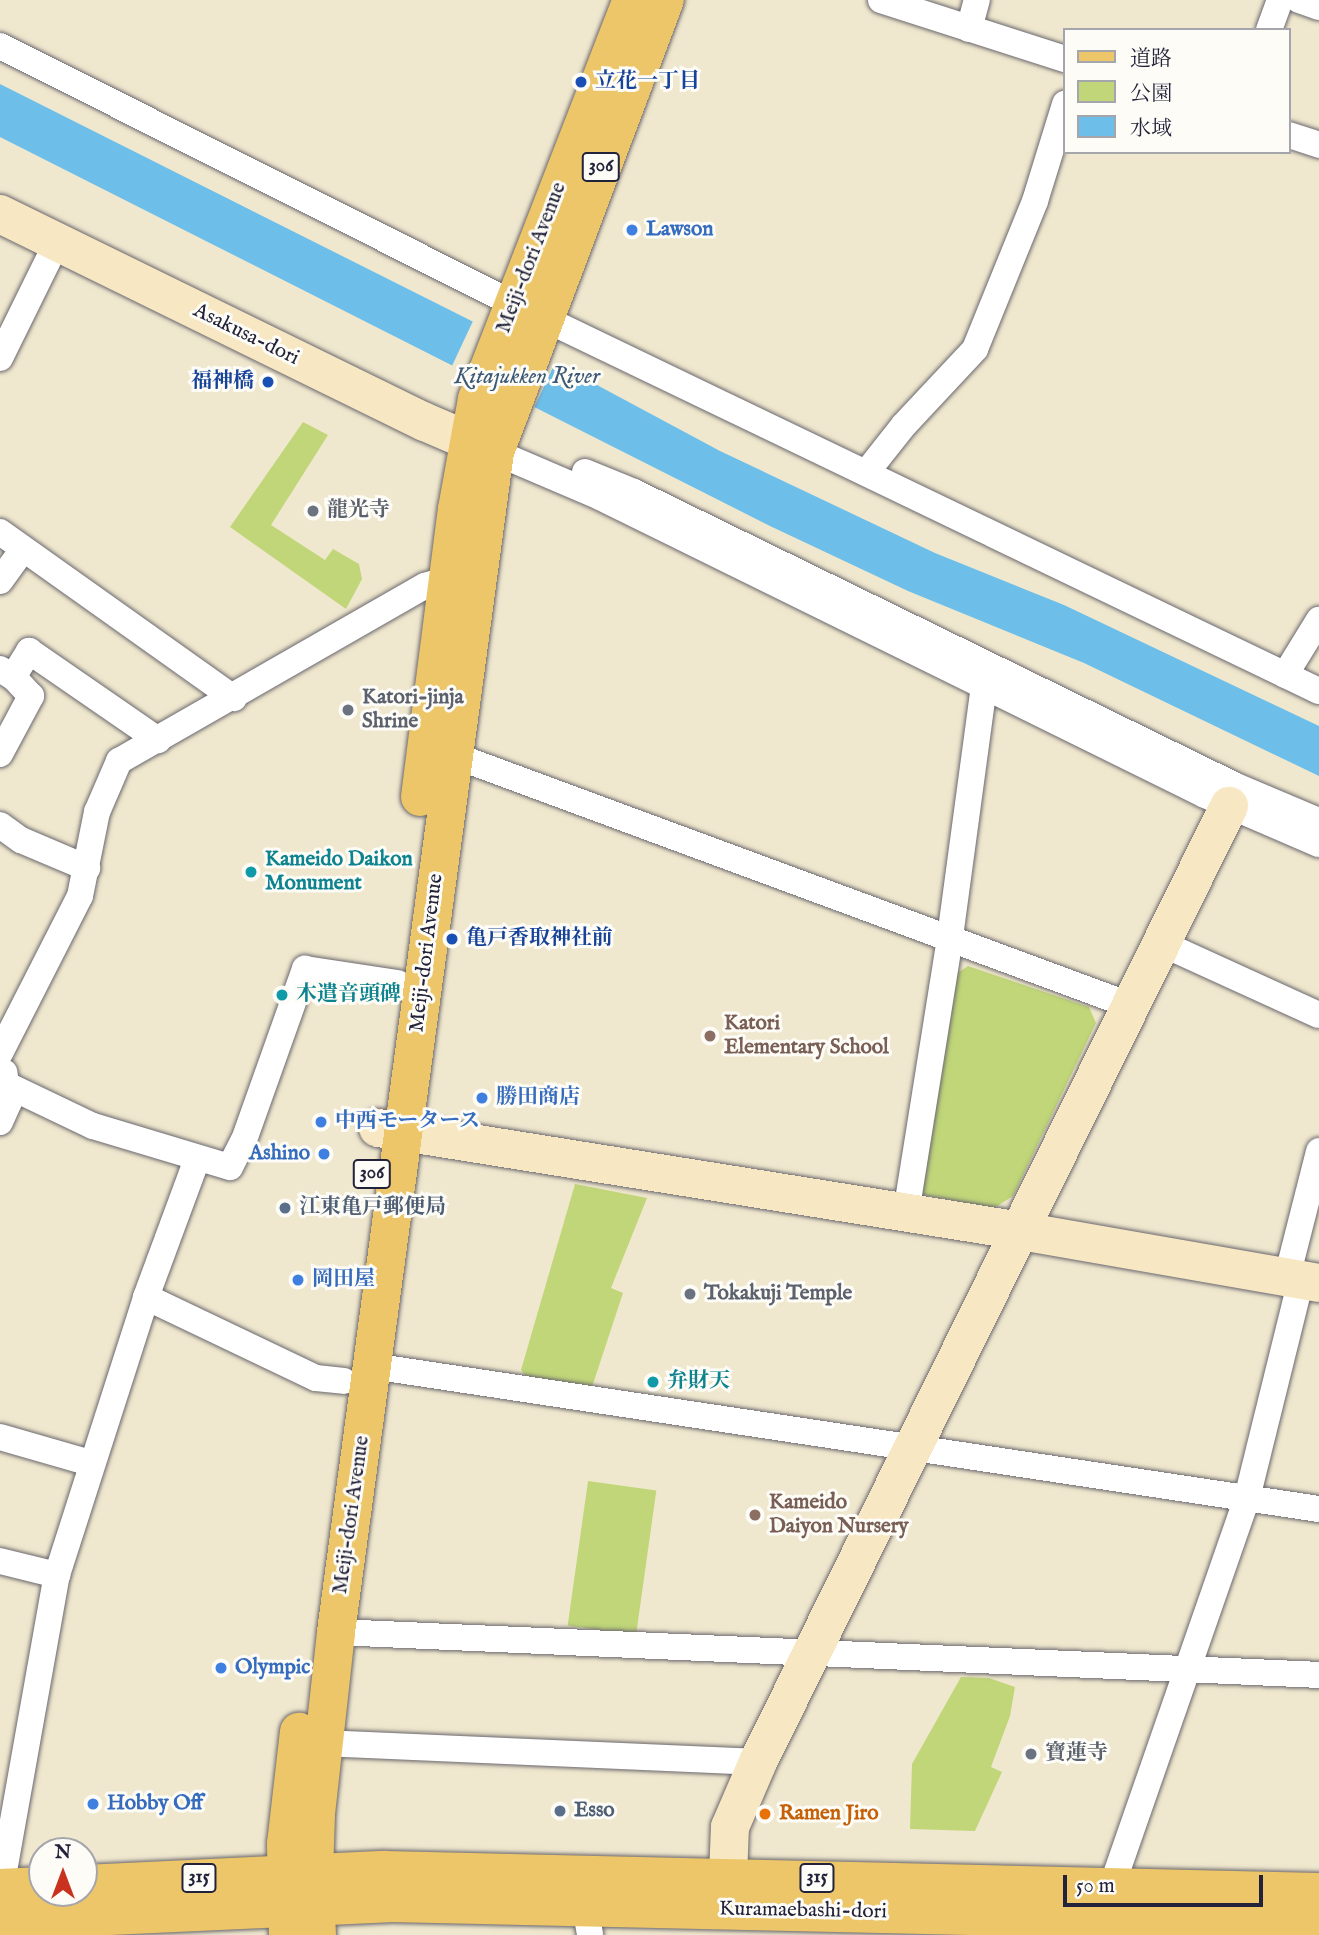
<!DOCTYPE html>
<html>
<head>
<meta charset="utf-8">
<style>
	body { margin:0 }
	#map { position:relative; width:1319px; height:1935px; overflow:hidden; background:#f0e8ce; font-family:"IM FELL English","Noto Serif JP",serif }
	div>[style] { position:absolute }
	.green>* { inset:0; background:#c0d679; transform-origin:0 0 }
	.water>* { inset:0; background:#6dbfe9 }
	.pier>* { inset:0; background:#f0e8ce; transform-origin:0 0 }
	.roads { filter:drop-shadow(0 0 2px #6a676e) drop-shadow(0 0 2px #6a676e) }
	.street>* { height:26px; margin:-13px; padding:0 13px; transform-origin:13px; border-radius:13px; background:#fff }
	.secondary>* { height:38px; margin:-19px; padding:0 19px; transform-origin:19px; border-radius:19px; background:#f7e8c3 }
	.primary>* { height:38px; margin:-19px; padding:0 19px; transform-origin:19px; border-radius:19px; background:#ecc669 }
	.dots>* { width:19px; height:19px; translate:-50% -50%; box-sizing:border-box; border:4px solid #fdfcf7; border-radius:50% }
	span { translate:-50% -50%; white-space:nowrap; text-align:center; line-height:1.15; -webkit-text-stroke:6px #fdfcf7; paint-order:stroke }
	.shield-label span { padding:2px 5px; background:#fdfcf7; border:2px solid; border-radius:5px; -webkit-text-stroke-width:0 }
	.shield-label { font-size:19px; color:#22223b; font-weight:700 }
	.transit-label { font-size:21px; color:#164399; font-weight:700 }
	.left { translate:0 -50%; text-align:left }
	.right { translate:-100% -50%; text-align:right }
	.shop-label { font-size:21px; color:#366cbe; font-weight:700 }
	.street-label { font-size:21px; color:#22223b }
	.worship-label { font-size:21px; color:#5b616d; font-weight:700 }
	.culture-label { font-size:21px; color:#0d838f; font-weight:700 }
	.education-label { font-size:21px; color:#785e54; font-weight:700 }
	.service-label { font-size:21px; color:#4e5e75; font-weight:700 }
	.food-label { font-size:21px; color:#c56008; font-weight:700 }
	.water-label { font-size:23px; color:#3c5978; font-style:italic }
	.legend { position:absolute; left:1063px; top:28px; width:228px; height:126px; box-sizing:border-box; background:#fdfcf7; border:2px solid #a5a5ac; margin:0; padding:9px 12px; list-style:none; font-size:21px; color:#22223b }
	.legend li { display:flex; align-items:center; gap:14px; height:35px }
	.legend b { width:35px; border:2px solid #a5a5ac }
	.north { position:absolute; left:28px; top:1837px; width:70px; height:70px; box-sizing:border-box; background:#fdfcf7; border:2px solid #a5a5ac; border-radius:50%; rotate:0deg; font-size:19px; font-weight:700; line-height:28px; text-align:center; color:#22223b }
	.north::after { content:''; display:block; margin:auto; width:24px; height:32px; background:#c8321e; clip-path:polygon(50% 0,100% 100%,50% 72%,0 100%) }
	.scale { position:absolute; left:1063px; top:1875px; width:200px; height:32px; box-sizing:border-box; border:4px solid #22223b; border-top:0; padding-left:9px; font-size:21px; line-height:24px; white-space:nowrap; color:#22223b; -webkit-text-stroke:5px #fdfcf7; paint-order:stroke }
</style>
</head>
<body>
<div id="map">
	<div class="green">
		<div style="clip-path:polygon(303px 422px,328px 435px,271px 525px,325px 560px,333px 549px,359px 564px,362px 579px,346px 609px,230px 527px)"></div>
		<div style="clip-path:polygon(968px 966px,1089px 1007px,1096px 1023px,1013px 1196px,994px 1208px,924px 1195px,921px 1188px,956px 974px)"></div>
		<div style="clip-path:polygon(575px 1184px,647px 1198px,611px 1288px,623px 1293px,592px 1387px,528px 1379px,521px 1370px)"></div>
		<div style="left:588px;top:1481px;width:69px;height:146px;rotate:8deg"></div>
		<div style="clip-path:polygon(961px 1677px,989px 1678px,1015px 1687px,1010px 1716px,991px 1767px,1002px 1772px,975px 1831px,910px 1829px,912px 1764px)"></div>
	</div>
	<div class="water">
		<div style="clip-path:polygon(0 84px,569px 370px,720px 451px,935px 553px,1064px 605px,1319px 726px,1319px 776px,1084px 663px,908px 591px,770px 526px,0 137px)"></div>
	</div>
	<div class="pier">
		<div style="left:473px;top:321px;width:92px;height:55px;rotate:25deg"></div>
	</div>
	<div class="roads">
		<div class="street">
			<div style="left:881px;top:0;width:193px;rotate:17.8deg"></div>
			<div style="left:1299px;top:0;width:21px;rotate:19deg"></div>
			<div style="left:969px;top:29px;width:30px;rotate:-75deg"></div>
			<div style="left:1269px;top:30px;width:32px;rotate:-70deg"></div>
			<div style="left:0;top:46px;width:575px;rotate:26.65deg"></div>
			<div style="left:514px;top:304px;width:893px;rotate:25.68deg"></div>
			<div style="left:1289px;top:135px;width:32px;rotate:18deg"></div>
			<div style="left:0;top:358px;width:129px;rotate:-63.8deg"></div>
			<div style="left:495px;top:452px;width:114px;rotate:23.2deg"></div>
			<div style="left:600px;top:497px;width:674px;rotate:26.22deg"></div>
			<div style="left:1205px;top:795px;width:124px;rotate:23.3deg"></div>
			<div style="left:585px;top:472px;width:53px;rotate:22.2deg"></div>
			<div style="left:634px;top:492px;width:670px;rotate:26.03deg"></div>
			<div style="left:1236px;top:786px;width:90px;rotate:22.9deg"></div>
			<div style="left:866px;top:473px;width:61px;rotate:-51.6deg"></div>
			<div style="left:904px;top:425px;width:104px;rotate:-46.9deg"></div>
			<div style="left:975px;top:349px;width:160px;rotate:-67.9deg"></div>
			<div style="left:1035px;top:201px;width:102px;rotate:-72.8deg"></div>
			<div style="left:0;top:532px;width:287px;rotate:35.4deg"></div>
			<div style="left:0;top:581px;width:39px;rotate:-54deg"></div>
			<div style="left:0;top:669px;width:15px;rotate:32deg"></div>
			<div style="left:13px;top:677px;width:31px;rotate:-58deg"></div>
			<div style="left:29px;top:651px;width:157px;rotate:34.6deg"></div>
			<div style="left:1285px;top:675px;width:65px;rotate:-58.3deg"></div>
			<div style="left:0;top:754px;width:66px;rotate:-61.9deg"></div>
			<div style="left:31px;top:696px;width:26px;rotate:-133deg"></div>
			<div style="left:453px;top:755px;width:724px;rotate:20.29deg"></div>
			<div style="left:0;top:825px;width:26px;rotate:36deg"></div>
			<div style="left:21px;top:840px;width:72px;rotate:23deg"></div>
			<div style="left:1163px;top:944px;width:171px;rotate:24.5deg"></div>
			<div style="left:0;top:1053px;width:176px;rotate:-63deg"></div>
			<div style="left:80px;top:896px;width:86px;rotate:-78.6deg"></div>
			<div style="left:97px;top:812px;width:56px;rotate:-66.7deg"></div>
			<div style="left:119px;top:761px;width:353px;rotate:-29.8deg"></div>
			<div style="left:425px;top:586px;width:23px;rotate:-18deg"></div>
			<div style="left:7px;top:1085px;width:95px;rotate:25.5deg"></div>
			<div style="left:93px;top:1126px;width:143px;rotate:16.7deg"></div>
			<div style="left:230px;top:1167px;width:30px;rotate:-63deg"></div>
			<div style="left:244px;top:1140px;width:182px;rotate:-70.4deg"></div>
			<div style="left:305px;top:969px;width:94px;rotate:8.6deg"></div>
			<div style="left:0;top:1122px;width:22px;rotate:-66deg"></div>
			<div style="left:9px;top:1102px;width:30px;rotate:-99deg"></div>
			<div style="left:906px;top:1213px;width:279px;rotate:-80.9deg"></div>
			<div style="left:950px;top:937px;width:253px;rotate:-82.3deg"></div>
			<div style="left:1287px;top:1277px;width:130px;rotate:-75.7deg"></div>
			<div style="left:146px;top:1297px;width:188px;rotate:25.5deg"></div>
			<div style="left:316px;top:1378px;width:28px;rotate:6deg"></div>
			<div style="left:372px;top:1366px;width:958px;rotate:8.59deg"></div>
			<div style="left:0;top:1437px;width:94px;rotate:16.1deg"></div>
			<div style="left:0;top:1561px;width:59px;rotate:13.8deg"></div>
			<div style="left:336px;top:1632px;width:984px;rotate:2.5deg"></div>
			<div style="left:323px;top:1743px;width:435px;rotate:2.5deg"></div>
			<div style="left:1px;top:1888px;width:318px;rotate:-79.9deg"></div>
			<div style="left:57px;top:1575px;width:292px;rotate:-72.2deg"></div>
			<div style="left:146px;top:1297px;width:147px;rotate:-69.7deg"></div>
			<div style="left:1106px;top:1903px;width:429px;rotate:-70.8deg"></div>
			<div style="left:1247px;top:1498px;width:225px;rotate:-76.1deg"></div>
			<div style="left:585px;top:1906px;width:29px;rotate:80deg"></div>
		</div>
		<div class="secondary">
			<div style="left:0;top:214px;width:473px;rotate:26.1deg"></div>
			<div style="left:425px;top:422px;width:76px;rotate:23.2deg"></div>
			<div style="left:378px;top:1128px;width:651px;rotate:9.1deg"></div>
			<div style="left:1021px;top:1231px;width:303px;rotate:9.9deg"></div>
			<div style="left:728px;top:1876px;width:49px;rotate:-87.7deg"></div>
			<div style="left:730px;top:1827px;width:71px;rotate:-66.7deg"></div>
			<div style="left:758px;top:1762px;width:1066px;rotate:-63.77deg"></div>
		</div>
		<div class="primary">
			<div style="left:420px;top:797px;width:290px;rotate:-82.7deg"></div>
			<div style="left:457px;top:509px;width:112px;rotate:-79.7deg"></div>
			<div style="left:477px;top:399px;width:428px;rotate:-68.8deg"></div>
			<div style="left:84px;top:1884px;width:301px;rotate:-2.7deg"></div>
			<div style="left:385px;top:1870px;width:934px;rotate:1.35deg"></div>
			<div style="left:0;top:1888px;width:42px;rotate:-2.7deg"></div>
			<div style="left:0;top:1921px;width:389px;rotate:-2.6deg"></div>
			<div style="left:389px;top:1903px;width:930px;rotate:1.29deg"></div>
			<div style="left:288px;top:1935px;width:91px;rotate:-91.3deg"></div>
			<div style="left:286px;top:1844px;width:113px;rotate:-83.4deg"></div>
			<div style="left:317px;top:1935px;width:63px;rotate:-92.7deg"></div>
			<div style="left:314px;top:1872px;width:58px;rotate:-88deg"></div>
			<div style="left:316px;top:1814px;width:183px;rotate:-83.7deg"></div>
			<div style="left:336px;top:1632px;width:1191px;rotate:-82.33deg"></div>
			<div style="left:495px;top:452px;width:483px;rotate:-69.4deg"></div>
		</div>
	</div>
	<div class="dots">
		<div style="left:581px;top:82px;background:#1a4fb4"></div>
		<div style="left:632px;top:230px;background:#3f7fe0"></div>
		<div style="left:268px;top:382px;background:#1a4fb4"></div>
		<div style="left:313px;top:511px;background:#6b7280"></div>
		<div style="left:348px;top:710px;background:#6b7280"></div>
		<div style="left:251px;top:872px;background:#0f9aa8"></div>
		<div style="left:452px;top:939px;background:#1a4fb4"></div>
		<div style="left:282px;top:995px;background:#0f9aa8"></div>
		<div style="left:710px;top:1036px;background:#8d6e63"></div>
		<div style="left:482px;top:1098px;background:#3f7fe0"></div>
		<div style="left:321px;top:1122px;background:#3f7fe0"></div>
		<div style="left:324px;top:1154px;background:#3f7fe0"></div>
		<div style="left:285px;top:1208px;background:#5c6f8a"></div>
		<div style="left:298px;top:1280px;background:#3f7fe0"></div>
		<div style="left:690px;top:1294px;background:#6b7280"></div>
		<div style="left:653px;top:1382px;background:#0f9aa8"></div>
		<div style="left:755px;top:1515px;background:#8d6e63"></div>
		<div style="left:221px;top:1668px;background:#3f7fe0"></div>
		<div style="left:1031px;top:1754px;background:#6b7280"></div>
		<div style="left:93px;top:1804px;background:#3f7fe0"></div>
		<div style="left:560px;top:1811px;background:#5c6f8a"></div>
		<div style="left:765px;top:1814px;background:#e8710a"></div>
	</div>
	<div class="shield-label">
		<span style="left:601px;top:167px">306</span>
		<span style="left:372px;top:1174px">306</span>
		<span style="left:199px;top:1878px">315</span>
		<span style="left:817px;top:1878px">315</span>
	</div>
	<div class="transit-label">
		<span class="left" style="left:595px;top:82px">立花一丁目</span>
		<span class="right" style="left:254px;top:382px">福神橋</span>
		<span class="left" style="left:466px;top:939px">亀戸香取神社前</span>
	</div>
	<div class="shop-label">
		<span class="left" style="left:646px;top:230px">Lawson</span>
		<span class="left" style="left:496px;top:1098px">勝田商店</span>
		<span class="left" style="left:335px;top:1122px">中西モータース</span>
		<span class="right" style="left:310px;top:1154px">Ashino</span>
		<span class="left" style="left:312px;top:1280px">岡田屋</span>
		<span class="left" style="left:235px;top:1668px">Olympic</span>
		<span class="left" style="left:107px;top:1804px">Hobby Off</span>
	</div>
	<div class="street-label">
		<span style="left:532px;top:258px;rotate:-69deg">Meiji-dori Avenue</span>
		<span style="left:246px;top:335px;rotate:26deg">Asakusa-dori</span>
		<span style="left:427px;top:953px;rotate:-83deg">Meiji-dori Avenue</span>
		<span style="left:352px;top:1515px;rotate:-82deg">Meiji-dori Avenue</span>
		<span style="left:803px;top:1911px;rotate:1deg">Kuramaebashi-dori</span>
	</div>
	<div class="worship-label">
		<span class="left" style="left:327px;top:511px">龍光寺</span>
		<span class="left" style="left:362px;top:710px">Katori-jinja<br>Shrine</span>
		<span class="left" style="left:704px;top:1294px">Tokakuji Temple</span>
		<span class="left" style="left:1045px;top:1754px">寶蓮寺</span>
	</div>
	<div class="culture-label">
		<span class="left" style="left:265px;top:872px">Kameido Daikon<br>Monument</span>
		<span class="left" style="left:296px;top:995px">木遣音頭碑</span>
		<span class="left" style="left:667px;top:1382px">弁財天</span>
	</div>
	<div class="education-label">
		<span class="left" style="left:724px;top:1036px">Katori<br>Elementary School</span>
		<span class="left" style="left:769px;top:1515px">Kameido<br>Daiyon Nursery</span>
	</div>
	<div class="service-label">
		<span class="left" style="left:299px;top:1208px">江東亀戸郵便局</span>
		<span class="left" style="left:574px;top:1811px">Esso</span>
	</div>
	<div class="food-label">
		<span class="left" style="left:779px;top:1814px">Ramen Jiro</span>
	</div>
	<div class="water-label">
		<span style="left:527px;top:377px">Kitajukken River</span>
	</div>
	<ul class="legend">
	<li><b style="height:9px;background:#ecc669"></b>道路</li>
	<li><b style="height:19px;background:#c0d679"></b>公園</li>
	<li><b style="height:19px;background:#6dbfe9"></b>水域</li>
	</ul>
	<div class="north">N</div>
	<div class="scale">50 m</div>
</div>
</body>
</html>
